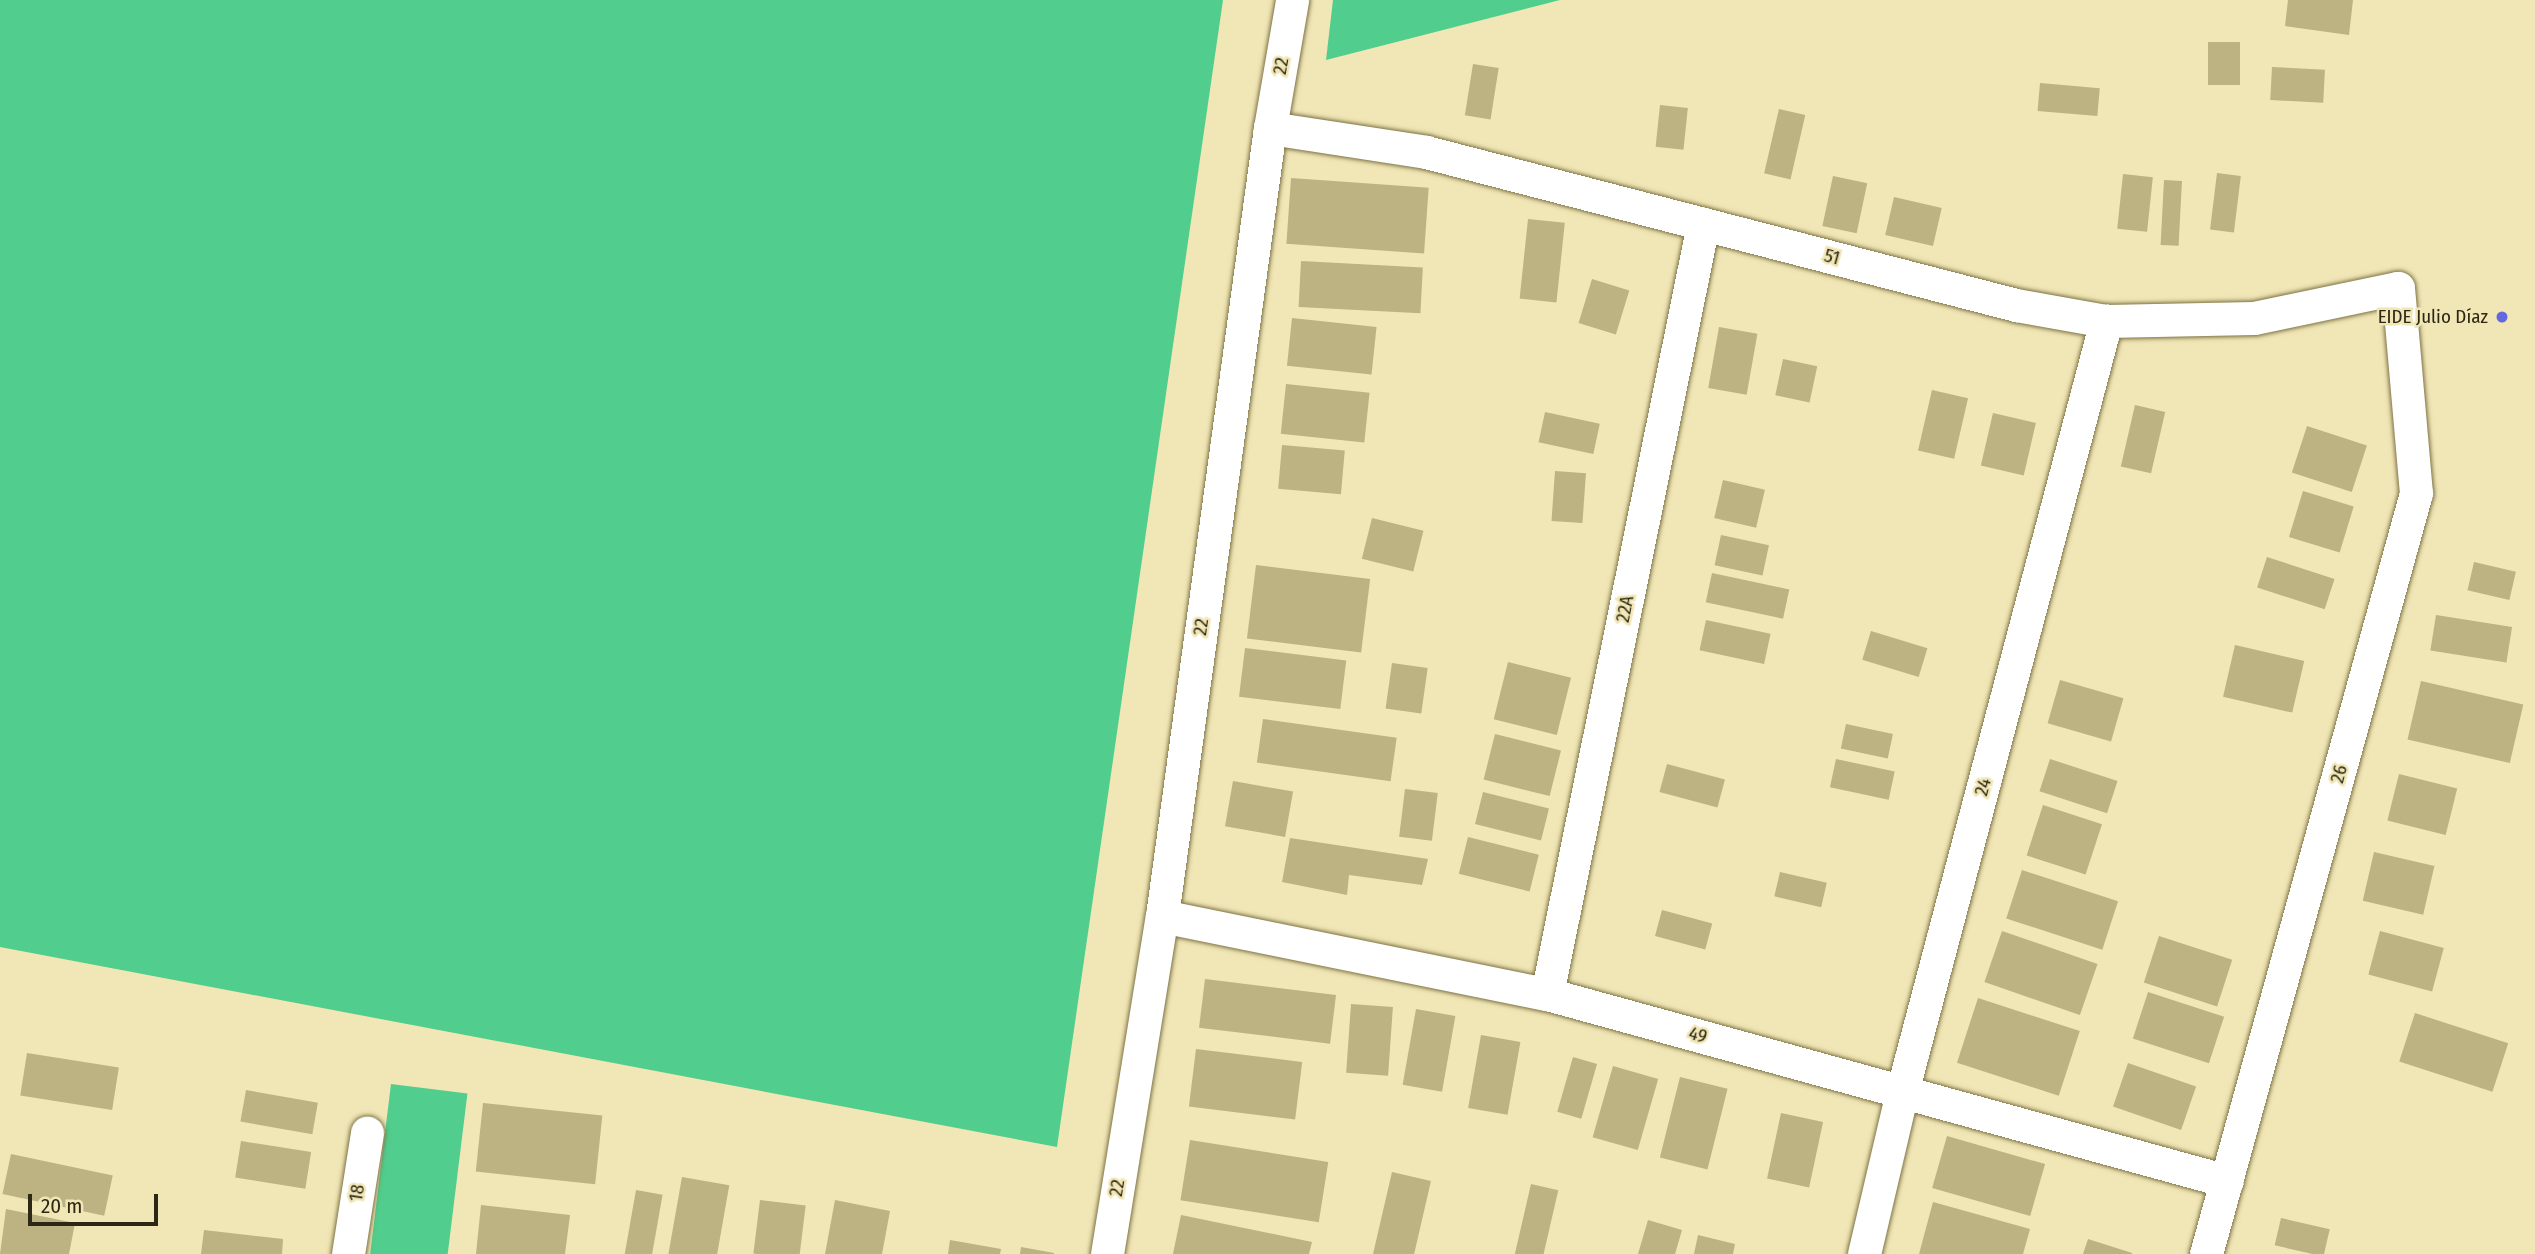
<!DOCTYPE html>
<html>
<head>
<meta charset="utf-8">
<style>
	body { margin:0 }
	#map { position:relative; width:2535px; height:1254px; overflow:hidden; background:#f1e6b5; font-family:"Fira Sans Condensed",sans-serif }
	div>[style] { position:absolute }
	.green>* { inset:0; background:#51cd8d; transform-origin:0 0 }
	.building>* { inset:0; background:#bcb282; transform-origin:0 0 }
	.roads { filter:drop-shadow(0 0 2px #7d7345) drop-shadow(0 0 2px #7d7345) }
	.street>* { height:33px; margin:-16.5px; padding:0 16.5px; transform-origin:16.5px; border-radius:16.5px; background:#fff }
	.dots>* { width:19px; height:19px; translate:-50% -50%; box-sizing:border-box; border:4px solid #f1e6b5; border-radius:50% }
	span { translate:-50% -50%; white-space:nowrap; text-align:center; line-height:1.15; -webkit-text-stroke:5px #f1e6b5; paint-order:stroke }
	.street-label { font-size:19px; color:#2c2815 }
	.poi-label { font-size:19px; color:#2c2815 }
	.right { translate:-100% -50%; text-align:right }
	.scale { position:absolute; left:28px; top:1194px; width:130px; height:32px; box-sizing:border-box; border:4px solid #2c2815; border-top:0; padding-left:9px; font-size:21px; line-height:24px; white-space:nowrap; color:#2c2815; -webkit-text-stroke:5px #f1e6b5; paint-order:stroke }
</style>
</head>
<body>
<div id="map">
	<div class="green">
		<div style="clip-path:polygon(0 0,1223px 0,1057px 1147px,0 947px)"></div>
		<div style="clip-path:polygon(1333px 0,1560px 0,1326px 60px)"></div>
		<div style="left:391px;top:1084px;width:77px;height:172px;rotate:7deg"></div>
	</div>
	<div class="building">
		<div style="clip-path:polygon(2288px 0,2353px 0,2349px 35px,2285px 26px)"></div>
		<div style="left:2208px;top:42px;width:32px;height:43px"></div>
		<div style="left:1473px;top:64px;width:26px;height:52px;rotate:9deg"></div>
		<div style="left:2272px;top:67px;width:53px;height:33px;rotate:3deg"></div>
		<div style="left:2040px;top:83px;width:60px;height:28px;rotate:5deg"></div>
		<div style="left:1660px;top:105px;width:28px;height:42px;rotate:6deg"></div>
		<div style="left:1779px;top:109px;width:27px;height:66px;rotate:13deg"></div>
		<div style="left:2217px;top:173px;width:24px;height:57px;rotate:7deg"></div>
		<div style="left:2123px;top:174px;width:30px;height:55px;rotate:6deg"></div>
		<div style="left:1833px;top:176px;width:35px;height:51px;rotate:12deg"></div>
		<div style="left:1291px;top:178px;width:138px;height:66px;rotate:4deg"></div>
		<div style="left:2164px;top:180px;width:18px;height:65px;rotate:3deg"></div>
		<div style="left:1894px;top:197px;width:49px;height:39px;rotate:13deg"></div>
		<div style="left:1528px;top:219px;width:37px;height:80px;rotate:6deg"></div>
		<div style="left:1301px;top:261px;width:122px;height:46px;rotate:3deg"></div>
		<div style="left:1592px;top:279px;width:39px;height:46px;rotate:17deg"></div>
		<div style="left:1292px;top:318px;width:85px;height:48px;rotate:6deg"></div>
		<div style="left:1719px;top:327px;width:39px;height:62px;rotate:10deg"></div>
		<div style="left:1783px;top:359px;width:35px;height:37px;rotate:12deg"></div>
		<div style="left:1286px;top:384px;width:84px;height:50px;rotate:6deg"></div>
		<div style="left:1932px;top:390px;width:37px;height:62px;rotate:13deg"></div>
		<div style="left:2135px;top:405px;width:31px;height:63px;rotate:13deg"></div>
		<div style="left:1545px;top:412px;width:56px;height:31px;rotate:12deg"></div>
		<div style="left:1993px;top:413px;width:44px;height:54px;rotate:13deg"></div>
		<div style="left:2307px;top:426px;width:63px;height:49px;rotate:18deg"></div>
		<div style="left:1282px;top:445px;width:63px;height:44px;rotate:5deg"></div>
		<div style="left:1555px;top:471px;width:31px;height:50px;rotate:4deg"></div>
		<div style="left:1723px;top:480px;width:43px;height:39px;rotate:13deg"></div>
		<div style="left:2303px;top:491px;width:53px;height:48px;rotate:17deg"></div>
		<div style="left:1372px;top:518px;width:53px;height:42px;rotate:14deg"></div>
		<div style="left:1721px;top:535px;width:49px;height:31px;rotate:12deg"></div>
		<div style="left:2267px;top:557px;width:71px;height:32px;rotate:18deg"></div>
		<div style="left:2474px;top:562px;width:43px;height:29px;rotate:13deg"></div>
		<div style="left:1256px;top:565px;width:115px;height:74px;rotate:7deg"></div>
		<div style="left:1712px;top:573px;width:79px;height:30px;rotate:12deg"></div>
		<div style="left:2436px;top:615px;width:77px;height:36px;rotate:9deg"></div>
		<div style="left:1706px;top:620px;width:66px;height:31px;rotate:12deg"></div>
		<div style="left:1871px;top:631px;width:59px;height:30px;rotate:17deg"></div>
		<div style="left:2235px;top:645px;width:71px;height:53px;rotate:13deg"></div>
		<div style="left:1245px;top:648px;width:102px;height:49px;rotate:7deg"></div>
		<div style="left:1508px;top:662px;width:65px;height:59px;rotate:14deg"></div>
		<div style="left:1392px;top:663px;width:36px;height:46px;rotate:8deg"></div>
		<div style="left:2060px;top:680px;width:66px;height:45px;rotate:16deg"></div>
		<div style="left:2421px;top:681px;width:105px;height:60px;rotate:13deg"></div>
		<div style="left:1263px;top:719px;width:135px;height:44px;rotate:8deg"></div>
		<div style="left:1846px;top:724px;width:48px;height:25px;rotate:12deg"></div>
		<div style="left:1495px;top:734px;width:68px;height:47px;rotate:14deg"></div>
		<div style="left:1836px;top:759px;width:60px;height:29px;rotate:12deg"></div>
		<div style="left:2050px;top:759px;width:71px;height:34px;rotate:18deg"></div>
		<div style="left:1667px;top:764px;width:60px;height:29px;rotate:15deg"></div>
		<div style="left:2399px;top:774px;width:60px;height:48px;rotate:14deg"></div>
		<div style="left:1233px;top:781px;width:61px;height:46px;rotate:10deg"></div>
		<div style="left:1405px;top:789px;width:33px;height:48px;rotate:7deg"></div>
		<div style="left:1483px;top:792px;width:68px;height:33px;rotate:14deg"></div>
		<div style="left:2043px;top:805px;width:62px;height:53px;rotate:18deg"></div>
		<div style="left:1468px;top:837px;width:73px;height:38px;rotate:14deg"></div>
		<div style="clip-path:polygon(1290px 838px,1428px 859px,1422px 885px,1349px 875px,1347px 895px,1282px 882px)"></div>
		<div style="left:2374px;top:852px;width:62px;height:50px;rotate:13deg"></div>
		<div style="left:2022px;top:870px;width:101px;height:51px;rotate:18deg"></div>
		<div style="left:1780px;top:872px;width:48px;height:25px;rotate:13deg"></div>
		<div style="left:1662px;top:910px;width:52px;height:27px;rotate:15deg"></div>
		<div style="left:2002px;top:931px;width:101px;height:54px;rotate:19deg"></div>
		<div style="left:2380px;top:931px;width:66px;height:45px;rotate:15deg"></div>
		<div style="left:2159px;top:936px;width:77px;height:49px;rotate:18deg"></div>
		<div style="left:1205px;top:979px;width:132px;height:49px;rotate:7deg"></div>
		<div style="left:2148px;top:992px;width:80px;height:49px;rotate:18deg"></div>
		<div style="left:1978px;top:998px;width:107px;height:68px;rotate:18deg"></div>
		<div style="left:1351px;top:1004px;width:42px;height:69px;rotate:4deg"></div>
		<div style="left:1416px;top:1009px;width:40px;height:77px;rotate:10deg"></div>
		<div style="left:2415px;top:1013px;width:98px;height:51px;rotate:18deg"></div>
		<div style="left:1481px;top:1035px;width:40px;height:74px;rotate:10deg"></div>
		<div style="left:1196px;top:1049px;width:107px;height:58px;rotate:7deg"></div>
		<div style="left:27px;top:1053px;width:93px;height:43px;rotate:9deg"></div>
		<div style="left:1573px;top:1057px;width:25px;height:57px;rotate:16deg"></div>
		<div style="left:2128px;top:1063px;width:72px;height:46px;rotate:19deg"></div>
		<div style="left:1613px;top:1066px;width:47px;height:74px;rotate:16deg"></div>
		<div style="left:1680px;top:1077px;width:49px;height:83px;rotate:14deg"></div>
		<div style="left:246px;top:1090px;width:73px;height:32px;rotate:10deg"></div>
		<div style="left:483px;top:1103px;width:120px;height:69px;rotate:6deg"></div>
		<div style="left:1781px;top:1113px;width:43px;height:67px;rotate:12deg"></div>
		<div style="left:1947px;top:1136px;width:102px;height:54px;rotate:16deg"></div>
		<div style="left:1190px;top:1140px;width:140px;height:61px;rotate:9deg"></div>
		<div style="left:241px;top:1141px;width:71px;height:37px;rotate:9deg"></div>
		<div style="left:11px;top:1154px;width:104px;height:41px;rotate:12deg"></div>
		<div style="left:1392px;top:1172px;width:40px;height:84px;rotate:13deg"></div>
		<div style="left:682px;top:1177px;width:48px;height:78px;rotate:10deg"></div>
		<div style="left:1531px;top:1184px;width:28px;height:72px;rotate:13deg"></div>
		<div style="left:636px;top:1190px;width:27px;height:65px;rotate:10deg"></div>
		<div style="left:760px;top:1200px;width:46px;height:54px;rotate:7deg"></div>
		<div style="clip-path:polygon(835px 1200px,890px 1211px,882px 1254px,825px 1254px)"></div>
		<div style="clip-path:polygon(1933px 1202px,2030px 1229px,2023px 1254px,1919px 1254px)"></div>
		<div style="clip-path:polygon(481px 1205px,570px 1215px,565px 1254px,476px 1254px)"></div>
		<div style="clip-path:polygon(6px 1209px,75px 1223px,69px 1254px,0 1254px)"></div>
		<div style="clip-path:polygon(1181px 1215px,1312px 1242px,1309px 1254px,1173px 1254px)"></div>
		<div style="left:2281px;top:1218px;width:50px;height:28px;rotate:13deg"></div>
		<div style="clip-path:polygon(1648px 1220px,1682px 1230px,1675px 1254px,1638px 1254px)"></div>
		<div style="clip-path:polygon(204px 1230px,283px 1239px,282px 1254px,201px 1254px)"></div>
		<div style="clip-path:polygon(1698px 1235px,1735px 1244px,1733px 1254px,1694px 1254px)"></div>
		<div style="clip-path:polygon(2088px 1239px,2132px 1253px,2132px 1254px,2083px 1254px)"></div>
		<div style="clip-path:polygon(950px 1240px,1001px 1249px,1000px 1254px,948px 1254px)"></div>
		<div style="clip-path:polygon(1021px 1247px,1054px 1253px,1054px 1254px,1020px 1254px)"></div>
	</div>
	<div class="roads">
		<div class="street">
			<div style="left:1270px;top:128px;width:158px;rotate:8.7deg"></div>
			<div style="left:1426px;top:152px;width:610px;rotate:14.54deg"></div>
			<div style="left:2016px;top:305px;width:91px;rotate:10.1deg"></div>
			<div style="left:2106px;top:321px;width:148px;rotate:-1.2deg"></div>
			<div style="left:2254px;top:318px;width:147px;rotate:-11.8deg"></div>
			<div style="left:2398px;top:288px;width:206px;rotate:85deg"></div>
			<div style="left:2416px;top:493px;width:789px;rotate:105.43deg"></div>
			<div style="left:1162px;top:916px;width:393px;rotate:11.5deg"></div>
			<div style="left:1547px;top:994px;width:705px;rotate:15.38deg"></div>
			<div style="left:1547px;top:994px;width:786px;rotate:-78.55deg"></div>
			<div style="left:348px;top:1254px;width:123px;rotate:-81.1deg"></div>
			<div style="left:1107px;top:1254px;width:342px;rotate:-80.8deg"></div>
			<div style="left:1162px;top:916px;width:795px;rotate:-82.2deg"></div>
			<div style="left:1270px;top:128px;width:130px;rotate:-80.2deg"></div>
			<div style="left:1864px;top:1254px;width:166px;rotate:-76.8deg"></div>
			<div style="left:1902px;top:1092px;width:798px;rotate:-75.18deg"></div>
		</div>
	</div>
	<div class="dots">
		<div style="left:2502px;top:317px;background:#6368e0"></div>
	</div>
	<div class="street-label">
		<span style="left:1281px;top:66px;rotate:-80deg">22</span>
		<span style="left:1832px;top:257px;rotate:15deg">51</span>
		<span style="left:1625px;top:609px;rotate:-79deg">22A</span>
		<span style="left:1201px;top:627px;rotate:-82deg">22</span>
		<span style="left:2339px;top:774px;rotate:-75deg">26</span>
		<span style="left:1983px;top:787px;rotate:-75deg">24</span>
		<span style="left:1698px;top:1035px;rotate:16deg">49</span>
		<span style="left:1117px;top:1188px;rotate:-81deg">22</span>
		<span style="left:357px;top:1193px;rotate:-81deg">18</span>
	</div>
	<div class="poi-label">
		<span class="right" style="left:2488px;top:317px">EIDE Julio Díaz</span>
	</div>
	<div class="scale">20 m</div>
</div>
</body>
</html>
